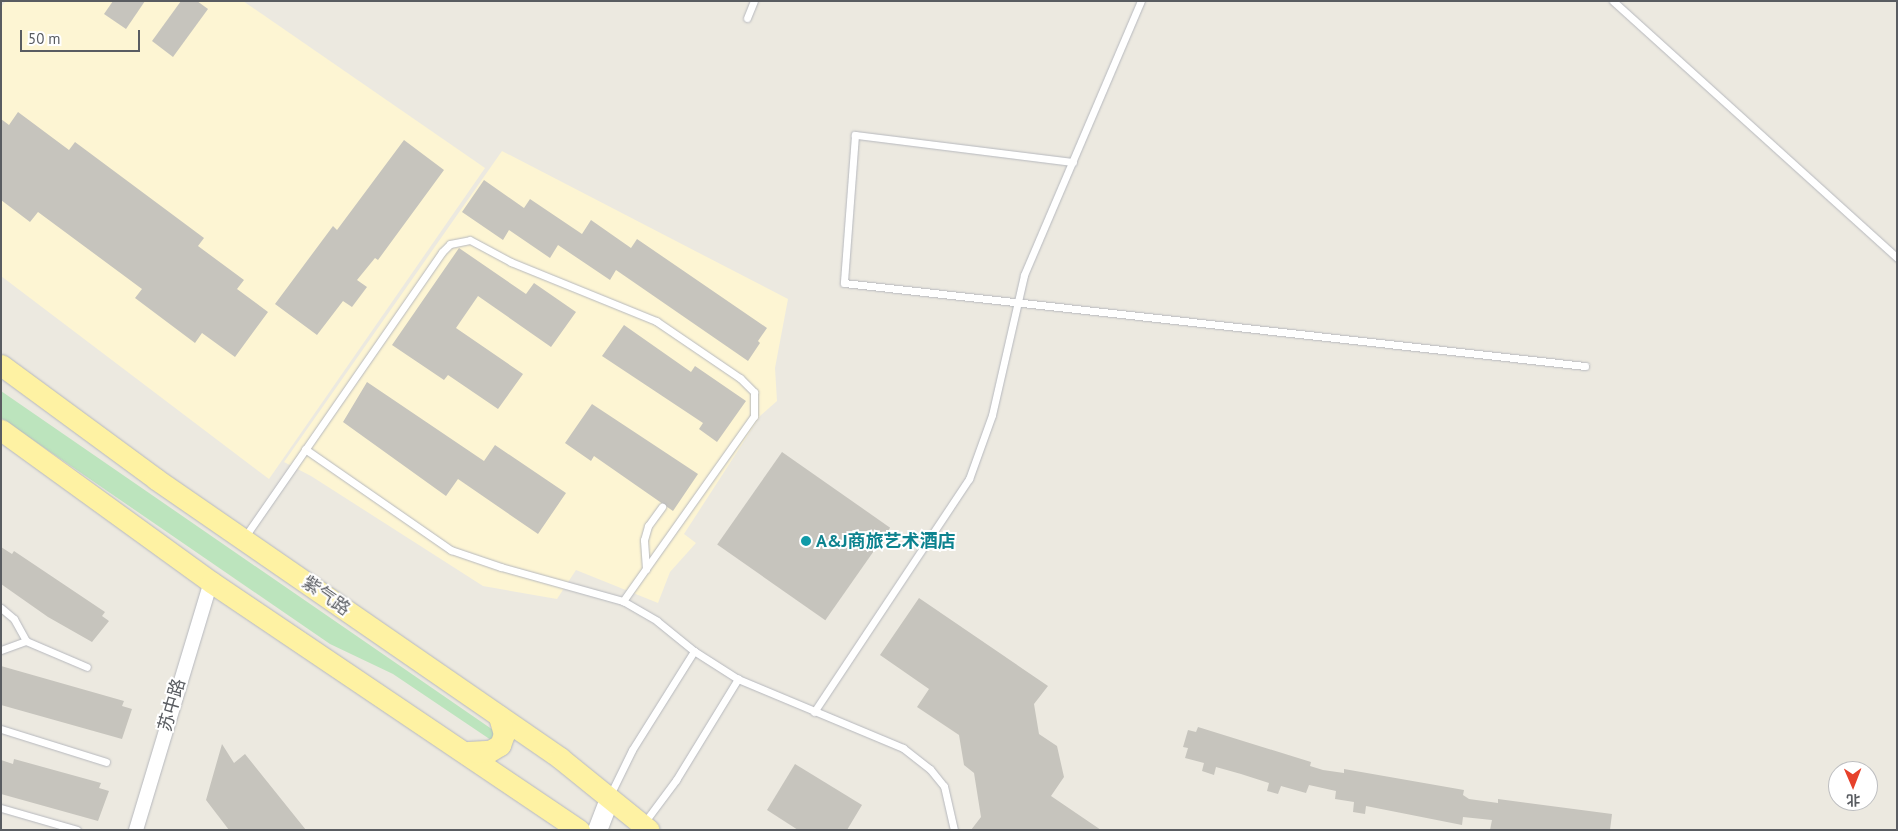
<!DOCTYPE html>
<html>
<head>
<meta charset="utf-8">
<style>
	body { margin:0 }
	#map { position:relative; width:1898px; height:831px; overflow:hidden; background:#ece9e0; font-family:"PT Sans","Noto Sans SC",sans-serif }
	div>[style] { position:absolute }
	.commercial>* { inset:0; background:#fdf5d3 }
	.green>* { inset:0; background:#bce4bd }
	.building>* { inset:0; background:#c6c4bd; transform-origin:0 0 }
	.roads { filter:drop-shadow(0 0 1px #b6b8bd) drop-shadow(0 0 1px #b6b8bd) }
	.lane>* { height:7px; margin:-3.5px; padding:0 3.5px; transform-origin:3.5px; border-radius:3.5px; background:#fff }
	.street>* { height:14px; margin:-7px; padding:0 7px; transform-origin:7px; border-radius:7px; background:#fff }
	.secondary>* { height:19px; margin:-9.5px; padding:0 9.5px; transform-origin:9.5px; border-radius:9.5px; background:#fff }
	.primary>* { height:21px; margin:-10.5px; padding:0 10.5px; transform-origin:10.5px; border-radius:10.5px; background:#fef2a3 }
	.dots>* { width:14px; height:14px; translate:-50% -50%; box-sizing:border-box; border:2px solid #fff; border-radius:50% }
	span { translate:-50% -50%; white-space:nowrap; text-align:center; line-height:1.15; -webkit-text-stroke:4px #fff; paint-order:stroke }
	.culture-label { font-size:18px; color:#0d838f; font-weight:700 }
	.left { translate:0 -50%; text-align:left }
	.street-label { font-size:18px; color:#595c61 }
	.frame { position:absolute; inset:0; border:2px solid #595c61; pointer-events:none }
	.north { position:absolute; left:1828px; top:761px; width:50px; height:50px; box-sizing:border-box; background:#fff; border:1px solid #bdbec0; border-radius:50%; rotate:179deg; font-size:14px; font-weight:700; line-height:20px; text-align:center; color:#595c61 }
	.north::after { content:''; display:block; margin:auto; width:18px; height:22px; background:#e6412b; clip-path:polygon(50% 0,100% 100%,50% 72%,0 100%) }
	.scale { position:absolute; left:20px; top:30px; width:120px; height:22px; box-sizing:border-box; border:2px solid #595c61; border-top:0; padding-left:6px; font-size:15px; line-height:18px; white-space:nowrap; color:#595c61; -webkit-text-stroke:4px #fff; paint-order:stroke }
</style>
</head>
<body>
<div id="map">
	<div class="commercial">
		<div style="clip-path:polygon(6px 1px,243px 1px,485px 168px,269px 479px,1px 276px,1px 7px)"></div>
		<div style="clip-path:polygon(502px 151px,788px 299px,775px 368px,777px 401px,761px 415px,684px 534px,696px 543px,670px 572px,658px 603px,576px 570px,557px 599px,483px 586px,311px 476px,284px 462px)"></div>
	</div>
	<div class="green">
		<div style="clip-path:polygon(1px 391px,496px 732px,491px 740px,393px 674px,330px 644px,1px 418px)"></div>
	</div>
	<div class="building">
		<div style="clip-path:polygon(113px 1px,145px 1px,126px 29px,104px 14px)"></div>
		<div style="clip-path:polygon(181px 1px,197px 1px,208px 9px,173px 57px,152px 41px)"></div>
		<div style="clip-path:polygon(18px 112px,69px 150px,75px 142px,204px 238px,198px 246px,244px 280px,237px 289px,268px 312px,235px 357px,202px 333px,195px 343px,135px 298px,142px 289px,38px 212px,30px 222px,1px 200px,1px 119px,9px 125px)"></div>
		<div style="clip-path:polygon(404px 140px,444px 170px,378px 260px,375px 258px,357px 280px,367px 287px,352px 307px,343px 301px,317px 335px,275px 304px,333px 226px,337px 230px)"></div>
		<div style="clip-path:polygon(484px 180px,524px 208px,530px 199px,582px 234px,591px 220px,631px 248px,637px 239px,767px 328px,758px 341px,760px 343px,748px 361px,616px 270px,610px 280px,558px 245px,550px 258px,509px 230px,503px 240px,462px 212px)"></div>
		<div style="clip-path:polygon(459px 248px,526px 294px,534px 283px,576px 312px,551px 347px,478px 296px,456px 328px,523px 374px,498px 409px,448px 375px,444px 380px,392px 345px)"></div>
		<div style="clip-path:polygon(624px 325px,691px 372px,695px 366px,746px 401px,717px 442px,699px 429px,703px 423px,602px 356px)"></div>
		<div style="clip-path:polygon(367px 382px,484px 461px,495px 445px,566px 493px,538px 534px,458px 479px,446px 496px,343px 422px)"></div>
		<div style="clip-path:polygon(592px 404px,698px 474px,673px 511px,594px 456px,591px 461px,565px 443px)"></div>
		<div style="left:782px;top:452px;width:132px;height:113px;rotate:35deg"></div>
		<div style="clip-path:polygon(1px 547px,12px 554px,14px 551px,105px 612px,102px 616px,109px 621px,92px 642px,48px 617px,1px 584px)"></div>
		<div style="clip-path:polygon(919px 598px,1048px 686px,1034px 704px,1039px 734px,1057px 746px,1064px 777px,1051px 796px,1101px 830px,971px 830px,981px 817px,974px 773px,964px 765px,959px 735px,917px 707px,929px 689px,880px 655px)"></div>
		<div style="clip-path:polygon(1px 666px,124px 701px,122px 706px,132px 709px,122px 739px,1px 705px)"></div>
		<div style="clip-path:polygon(1198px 727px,1311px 762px,1310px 766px,1323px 770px,1344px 773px,1344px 769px,1464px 790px,1463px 795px,1469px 799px,1498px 803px,1498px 799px,1612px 814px,1610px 830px,1490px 830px,1492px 820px,1463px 817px,1462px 825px,1366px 806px,1365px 814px,1353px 812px,1354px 802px,1335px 799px,1336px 791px,1309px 785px,1306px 793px,1281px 786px,1278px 794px,1267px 791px,1269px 783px,1241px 774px,1216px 767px,1214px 775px,1202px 771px,1204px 763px,1185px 758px,1188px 748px,1183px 747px,1188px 730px,1196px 732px)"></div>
		<div style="clip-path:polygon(222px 744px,234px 763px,245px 754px,306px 830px,229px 830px,206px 800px)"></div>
		<div style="clip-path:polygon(14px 759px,101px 783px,99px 788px,109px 791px,98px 821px,1px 794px,1px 760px,13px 764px)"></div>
		<div style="clip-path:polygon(795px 764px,862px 805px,847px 830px,798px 830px,767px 810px)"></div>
	</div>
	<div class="roads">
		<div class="lane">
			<div style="left:1613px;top:1px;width:383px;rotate:42.1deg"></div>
			<div style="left:747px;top:18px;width:18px;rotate:-68deg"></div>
			<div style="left:1073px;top:162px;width:220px;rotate:-172.9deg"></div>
			<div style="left:855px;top:135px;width:148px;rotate:94.3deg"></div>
			<div style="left:844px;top:283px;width:746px;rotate:6.39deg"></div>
			<div style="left:305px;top:449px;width:178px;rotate:34.7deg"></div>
			<div style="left:451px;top:550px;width:53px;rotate:18.8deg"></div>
			<div style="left:501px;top:567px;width:127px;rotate:15.6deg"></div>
			<div style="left:623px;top:601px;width:39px;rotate:30deg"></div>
			<div style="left:657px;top:621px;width:48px;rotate:39deg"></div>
			<div style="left:694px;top:651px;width:52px;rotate:32.5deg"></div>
			<div style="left:738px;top:679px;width:179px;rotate:22.7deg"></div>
			<div style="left:903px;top:748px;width:34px;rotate:38deg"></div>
			<div style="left:930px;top:769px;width:22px;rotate:51deg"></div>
			<div style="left:944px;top:786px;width:45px;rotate:77.2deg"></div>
			<div style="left:244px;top:538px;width:348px;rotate:-55.3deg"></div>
			<div style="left:442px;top:252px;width:11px;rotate:-45deg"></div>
			<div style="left:450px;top:244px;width:20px;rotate:-11deg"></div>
			<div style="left:470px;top:240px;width:47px;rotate:28.2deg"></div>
			<div style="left:511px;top:262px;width:157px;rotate:22.1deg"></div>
			<div style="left:656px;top:321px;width:102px;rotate:34.2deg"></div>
			<div style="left:740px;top:378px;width:20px;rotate:45deg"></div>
			<div style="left:754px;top:392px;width:24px;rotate:90deg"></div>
			<div style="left:754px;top:416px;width:227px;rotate:125.3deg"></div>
			<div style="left:646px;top:569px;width:29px;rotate:-94deg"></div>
			<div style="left:644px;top:540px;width:15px;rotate:-74deg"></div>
			<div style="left:648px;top:526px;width:24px;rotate:-54deg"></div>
			<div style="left:1px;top:608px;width:17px;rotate:40deg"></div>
			<div style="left:14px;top:619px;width:25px;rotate:61deg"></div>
			<div style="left:1px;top:650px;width:27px;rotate:-20deg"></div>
			<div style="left:26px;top:641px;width:66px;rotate:23.1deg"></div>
			<div style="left:814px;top:712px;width:280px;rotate:-56.4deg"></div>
			<div style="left:969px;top:479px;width:68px;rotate:-70.2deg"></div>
			<div style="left:992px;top:415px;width:144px;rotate:-77.1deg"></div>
			<div style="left:1024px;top:275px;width:298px;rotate:-66.9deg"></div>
			<div style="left:1px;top:729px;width:110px;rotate:17.4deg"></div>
			<div style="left:610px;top:795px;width:50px;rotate:-63.9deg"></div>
			<div style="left:632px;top:750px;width:117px;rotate:-57.9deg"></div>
			<div style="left:1px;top:808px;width:79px;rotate:16.1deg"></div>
			<div style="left:644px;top:823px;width:54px;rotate:-53.3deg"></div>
			<div style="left:676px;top:780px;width:119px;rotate:-58.5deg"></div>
		</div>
		<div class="street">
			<div style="left:136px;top:830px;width:259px;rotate:-73.2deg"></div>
		</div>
		<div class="secondary">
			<div style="left:597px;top:830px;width:34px;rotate:-69deg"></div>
		</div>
		<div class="primary">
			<div style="left:1px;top:365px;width:192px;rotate:36.3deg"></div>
			<div style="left:156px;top:479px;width:491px;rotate:34.6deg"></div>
			<div style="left:560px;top:758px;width:114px;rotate:39deg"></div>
			<div style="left:1px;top:430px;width:259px;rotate:35.9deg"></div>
			<div style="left:211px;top:582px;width:444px;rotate:34deg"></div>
			<div style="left:468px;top:752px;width:22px;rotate:-3deg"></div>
			<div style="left:490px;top:751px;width:12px;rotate:-31deg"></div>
			<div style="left:500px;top:745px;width:12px;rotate:-70deg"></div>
			<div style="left:504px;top:734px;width:19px;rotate:-106deg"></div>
		</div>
	</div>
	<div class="dots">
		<div style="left:806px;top:541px;background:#0f9aa8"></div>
	</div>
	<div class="culture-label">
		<span class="left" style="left:816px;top:541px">A&amp;J商旅艺术酒店</span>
	</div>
	<div class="street-label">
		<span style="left:326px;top:596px;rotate:35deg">紫气路</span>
		<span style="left:172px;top:705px;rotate:-74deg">苏中路</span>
	</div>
	<div class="frame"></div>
	<div class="north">北</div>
	<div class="scale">50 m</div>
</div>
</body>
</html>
